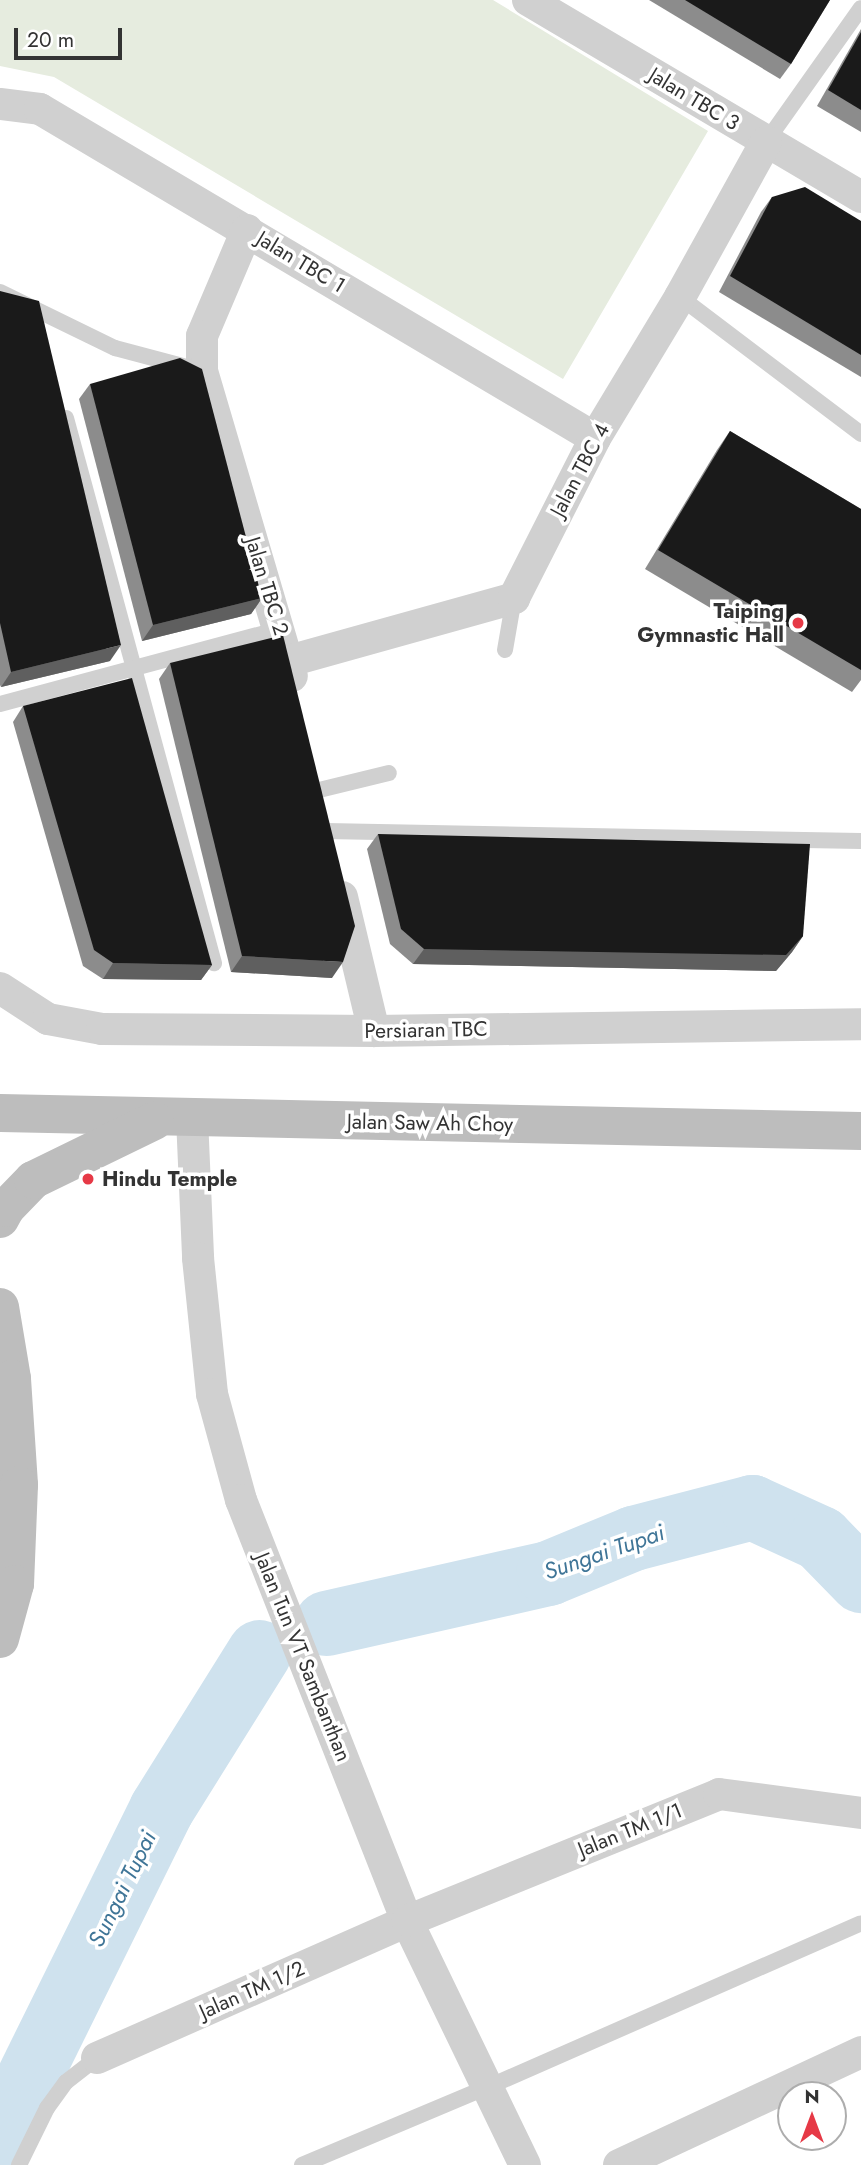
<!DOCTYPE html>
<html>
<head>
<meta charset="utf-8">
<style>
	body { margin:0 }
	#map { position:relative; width:861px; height:2165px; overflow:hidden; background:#fff; font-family:Jost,sans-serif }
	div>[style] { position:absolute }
	.green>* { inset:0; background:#e6ecdf }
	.river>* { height:65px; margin:-32.5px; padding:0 32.5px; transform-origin:32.5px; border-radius:32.5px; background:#cfe2ee }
	.lane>* { height:16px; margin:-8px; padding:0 8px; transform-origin:8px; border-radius:8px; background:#d0d0d0 }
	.street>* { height:32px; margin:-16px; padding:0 16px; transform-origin:16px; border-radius:16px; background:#d0d0d0 }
	.secondary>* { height:38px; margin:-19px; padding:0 19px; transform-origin:19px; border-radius:19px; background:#bdbdbd }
	.wall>* { inset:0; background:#8c8c8c }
	.shaded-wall>* { inset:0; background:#5f5f5f }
	.building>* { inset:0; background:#1a1a1a }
	.dots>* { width:19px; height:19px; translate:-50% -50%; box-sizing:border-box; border:4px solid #fff; border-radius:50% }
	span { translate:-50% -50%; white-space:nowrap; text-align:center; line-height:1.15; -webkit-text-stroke:7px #fff; paint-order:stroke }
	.street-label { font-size:21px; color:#333 }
	.poi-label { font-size:21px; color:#333; font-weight:700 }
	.right { translate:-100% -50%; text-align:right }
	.left { translate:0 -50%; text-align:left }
	.water-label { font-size:23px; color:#3f7597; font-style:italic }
	.north { position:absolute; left:777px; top:2081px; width:70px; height:70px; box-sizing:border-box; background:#fff; border:2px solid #adadad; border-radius:50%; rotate:0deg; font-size:19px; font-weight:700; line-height:28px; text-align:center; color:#333 }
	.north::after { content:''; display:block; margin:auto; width:24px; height:32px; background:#e63946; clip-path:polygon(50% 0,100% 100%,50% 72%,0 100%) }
	.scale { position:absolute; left:14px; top:28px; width:108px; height:32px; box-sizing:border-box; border:4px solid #333; border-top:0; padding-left:9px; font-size:21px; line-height:24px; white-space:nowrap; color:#333; -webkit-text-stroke:5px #fff; paint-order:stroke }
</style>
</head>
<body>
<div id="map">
	<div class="green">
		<div style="clip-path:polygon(0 0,493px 0,708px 131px,563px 379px,54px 77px,0 66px)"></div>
	</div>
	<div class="river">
		<div style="left:326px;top:1623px;width:228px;rotate:-12.7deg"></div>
		<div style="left:548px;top:1573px;width:92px;rotate:-22.4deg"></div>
		<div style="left:633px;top:1538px;width:123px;rotate:-14.6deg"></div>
		<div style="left:752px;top:1507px;width:75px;rotate:24.5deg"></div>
		<div style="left:820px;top:1538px;width:59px;rotate:45.7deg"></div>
		<div style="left:0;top:2135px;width:364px;rotate:-63.7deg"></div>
		<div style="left:161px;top:1809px;width:185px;rotate:-58deg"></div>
	</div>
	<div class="lane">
		<div style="left:766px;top:142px;width:164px;rotate:-54.7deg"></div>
		<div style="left:0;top:292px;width:128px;rotate:26deg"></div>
		<div style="left:115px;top:348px;width:74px;rotate:14.8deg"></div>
		<div style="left:680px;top:297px;width:227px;rotate:37.1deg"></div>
		<div style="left:66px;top:418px;width:565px;rotate:74.81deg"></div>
		<div style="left:505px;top:650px;width:53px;rotate:-80.2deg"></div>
		<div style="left:0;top:704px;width:290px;rotate:-15deg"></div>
		<div style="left:315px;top:791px;width:76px;rotate:-13.7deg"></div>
		<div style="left:326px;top:831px;width:535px;rotate:1.07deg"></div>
		<div style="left:19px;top:2165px;width:64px;rotate:-63.8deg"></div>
		<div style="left:47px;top:2108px;width:32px;rotate:-54deg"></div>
		<div style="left:66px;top:2082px;width:39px;rotate:-38deg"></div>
		<div style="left:302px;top:2165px;width:202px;rotate:-22.8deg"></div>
		<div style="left:488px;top:2087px;width:407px;rotate:-23.7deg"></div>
	</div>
	<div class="street">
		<div style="left:528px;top:0;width:387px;rotate:30.6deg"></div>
		<div style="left:0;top:104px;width:40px;rotate:7.1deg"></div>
		<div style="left:40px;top:109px;width:645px;rotate:30.66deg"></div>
		<div style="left:247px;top:230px;width:115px;rotate:113deg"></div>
		<div style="left:202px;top:336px;width:35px;rotate:90deg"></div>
		<div style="left:202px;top:371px;width:318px;rotate:73.6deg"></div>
		<div style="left:289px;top:661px;width:234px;rotate:-15.6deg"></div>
		<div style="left:514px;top:598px;width:179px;rotate:-63.1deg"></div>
		<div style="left:595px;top:438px;width:165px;rotate:-58.9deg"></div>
		<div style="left:680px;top:297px;width:177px;rotate:-61deg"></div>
		<div style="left:342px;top:897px;width:138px;rotate:76.6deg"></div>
		<div style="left:0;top:988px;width:57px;rotate:32.9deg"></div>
		<div style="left:48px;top:1019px;width:55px;rotate:10.5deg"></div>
		<div style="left:102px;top:1029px;width:272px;rotate:0.4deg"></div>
		<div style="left:374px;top:1031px;width:487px;rotate:-0.8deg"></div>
		<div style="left:192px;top:1118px;width:140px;rotate:87.5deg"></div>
		<div style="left:198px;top:1258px;width:137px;rotate:84.1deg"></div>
		<div style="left:212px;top:1394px;width:110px;rotate:74.7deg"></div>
		<div style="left:241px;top:1500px;width:453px;rotate:68.5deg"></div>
		<div style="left:407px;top:1921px;width:271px;rotate:64.2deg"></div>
		<div style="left:97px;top:2058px;width:339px;rotate:-23.8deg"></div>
		<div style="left:407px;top:1921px;width:337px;rotate:-22.1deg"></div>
		<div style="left:719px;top:1794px;width:143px;rotate:7.6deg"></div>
		<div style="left:619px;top:2165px;width:267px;rotate:-25deg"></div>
	</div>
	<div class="secondary">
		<div style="left:0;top:1113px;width:861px;rotate:1.2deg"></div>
		<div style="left:0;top:1219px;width:13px;rotate:-61deg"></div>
		<div style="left:6px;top:1208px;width:39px;rotate:-46deg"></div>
		<div style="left:33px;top:1180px;width:135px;rotate:-26deg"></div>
		<div style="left:0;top:1307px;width:73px;rotate:80.5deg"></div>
		<div style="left:12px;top:1379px;width:106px;rotate:86.2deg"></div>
		<div style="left:19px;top:1485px;width:99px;rotate:92.3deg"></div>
		<div style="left:15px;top:1584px;width:57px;rotate:105.3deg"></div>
	</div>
	<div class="wall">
		<div style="clip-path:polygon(649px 0,830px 0,791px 64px,780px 79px)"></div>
		<div style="clip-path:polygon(861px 29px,861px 132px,817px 106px)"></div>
		<div style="clip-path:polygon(772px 197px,861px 221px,861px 377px,719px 292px,761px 212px)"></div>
		<div style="clip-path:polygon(0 291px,110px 661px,1px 687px,0 685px)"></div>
		<div style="clip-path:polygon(90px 384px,262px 598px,251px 614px,142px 641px,79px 399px)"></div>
		<div style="clip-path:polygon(730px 431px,861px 509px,861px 680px,852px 692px,645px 569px,717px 450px)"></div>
		<div style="clip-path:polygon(170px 663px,332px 978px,231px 972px,159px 679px)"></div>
		<div style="clip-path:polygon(23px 706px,212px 965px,201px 980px,103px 979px,83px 966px,13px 722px)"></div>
		<div style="clip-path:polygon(378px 834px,803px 936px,792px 952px,776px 971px,413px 964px,390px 944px,367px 849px)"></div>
	</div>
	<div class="shaded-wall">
		<div style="clip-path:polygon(262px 598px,251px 614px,142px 641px,153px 625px)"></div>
		<div style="clip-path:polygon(121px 645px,110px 661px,1px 687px,11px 672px)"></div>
		<div style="clip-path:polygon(803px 936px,792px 952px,776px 971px,413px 964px,424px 949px)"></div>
		<div style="clip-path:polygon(242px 956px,343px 962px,332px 978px,231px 972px)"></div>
		<div style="clip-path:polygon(113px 963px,212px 965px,201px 980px,103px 979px)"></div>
	</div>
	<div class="building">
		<div style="clip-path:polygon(685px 0,830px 0,791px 64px)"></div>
		<div style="clip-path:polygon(861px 32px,861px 110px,828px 90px)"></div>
		<div style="clip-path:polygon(805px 187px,861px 221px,861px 355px,730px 276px,772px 197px)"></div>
		<div style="clip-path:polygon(0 291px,39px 301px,121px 645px,11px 672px,0 623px)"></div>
		<div style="clip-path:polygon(180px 358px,202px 369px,262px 598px,153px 625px,90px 384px)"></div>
		<div style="clip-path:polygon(730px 431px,861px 509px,861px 670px,658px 550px)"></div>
		<div style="clip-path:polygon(283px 635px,355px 926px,343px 962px,242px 956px,170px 663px)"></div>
		<div style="clip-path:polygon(132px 678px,212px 965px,113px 963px,94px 950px,23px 706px)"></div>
		<div style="clip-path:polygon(378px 834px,810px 844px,803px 936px,786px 955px,424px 949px,401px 929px)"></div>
	</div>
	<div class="dots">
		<div style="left:798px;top:623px;background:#e63946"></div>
		<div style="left:88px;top:1179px;background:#e63946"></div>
	</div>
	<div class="street-label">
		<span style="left:694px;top:99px;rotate:31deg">Jalan TBC 3</span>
		<span style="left:301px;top:262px;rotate:31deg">Jalan TBC 1</span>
		<span style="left:580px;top:470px;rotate:-62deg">Jalan TBC 4</span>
		<span style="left:267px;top:586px;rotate:73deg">Jalan TBC 2</span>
		<span style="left:426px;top:1030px;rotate:-1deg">Persiaran TBC</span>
		<span style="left:430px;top:1123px;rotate:1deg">Jalan Saw Ah Choy</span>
		<span style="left:303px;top:1657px;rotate:68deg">Jalan Tun VT Sambanthan</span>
		<span style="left:630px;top:1830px;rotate:-22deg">Jalan TM 1/1</span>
		<span style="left:252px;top:1990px;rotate:-24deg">Jalan TM 1/2</span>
	</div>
	<div class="poi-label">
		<span class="right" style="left:784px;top:623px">Taiping<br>Gymnastic Hall</span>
		<span class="left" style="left:102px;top:1179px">Hindu Temple</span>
	</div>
	<div class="water-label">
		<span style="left:604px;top:1552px;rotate:-19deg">Sungai Tupai</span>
		<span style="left:122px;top:1889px;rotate:-64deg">Sungai Tupai</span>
	</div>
	<div class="north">N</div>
	<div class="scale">20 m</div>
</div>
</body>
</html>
